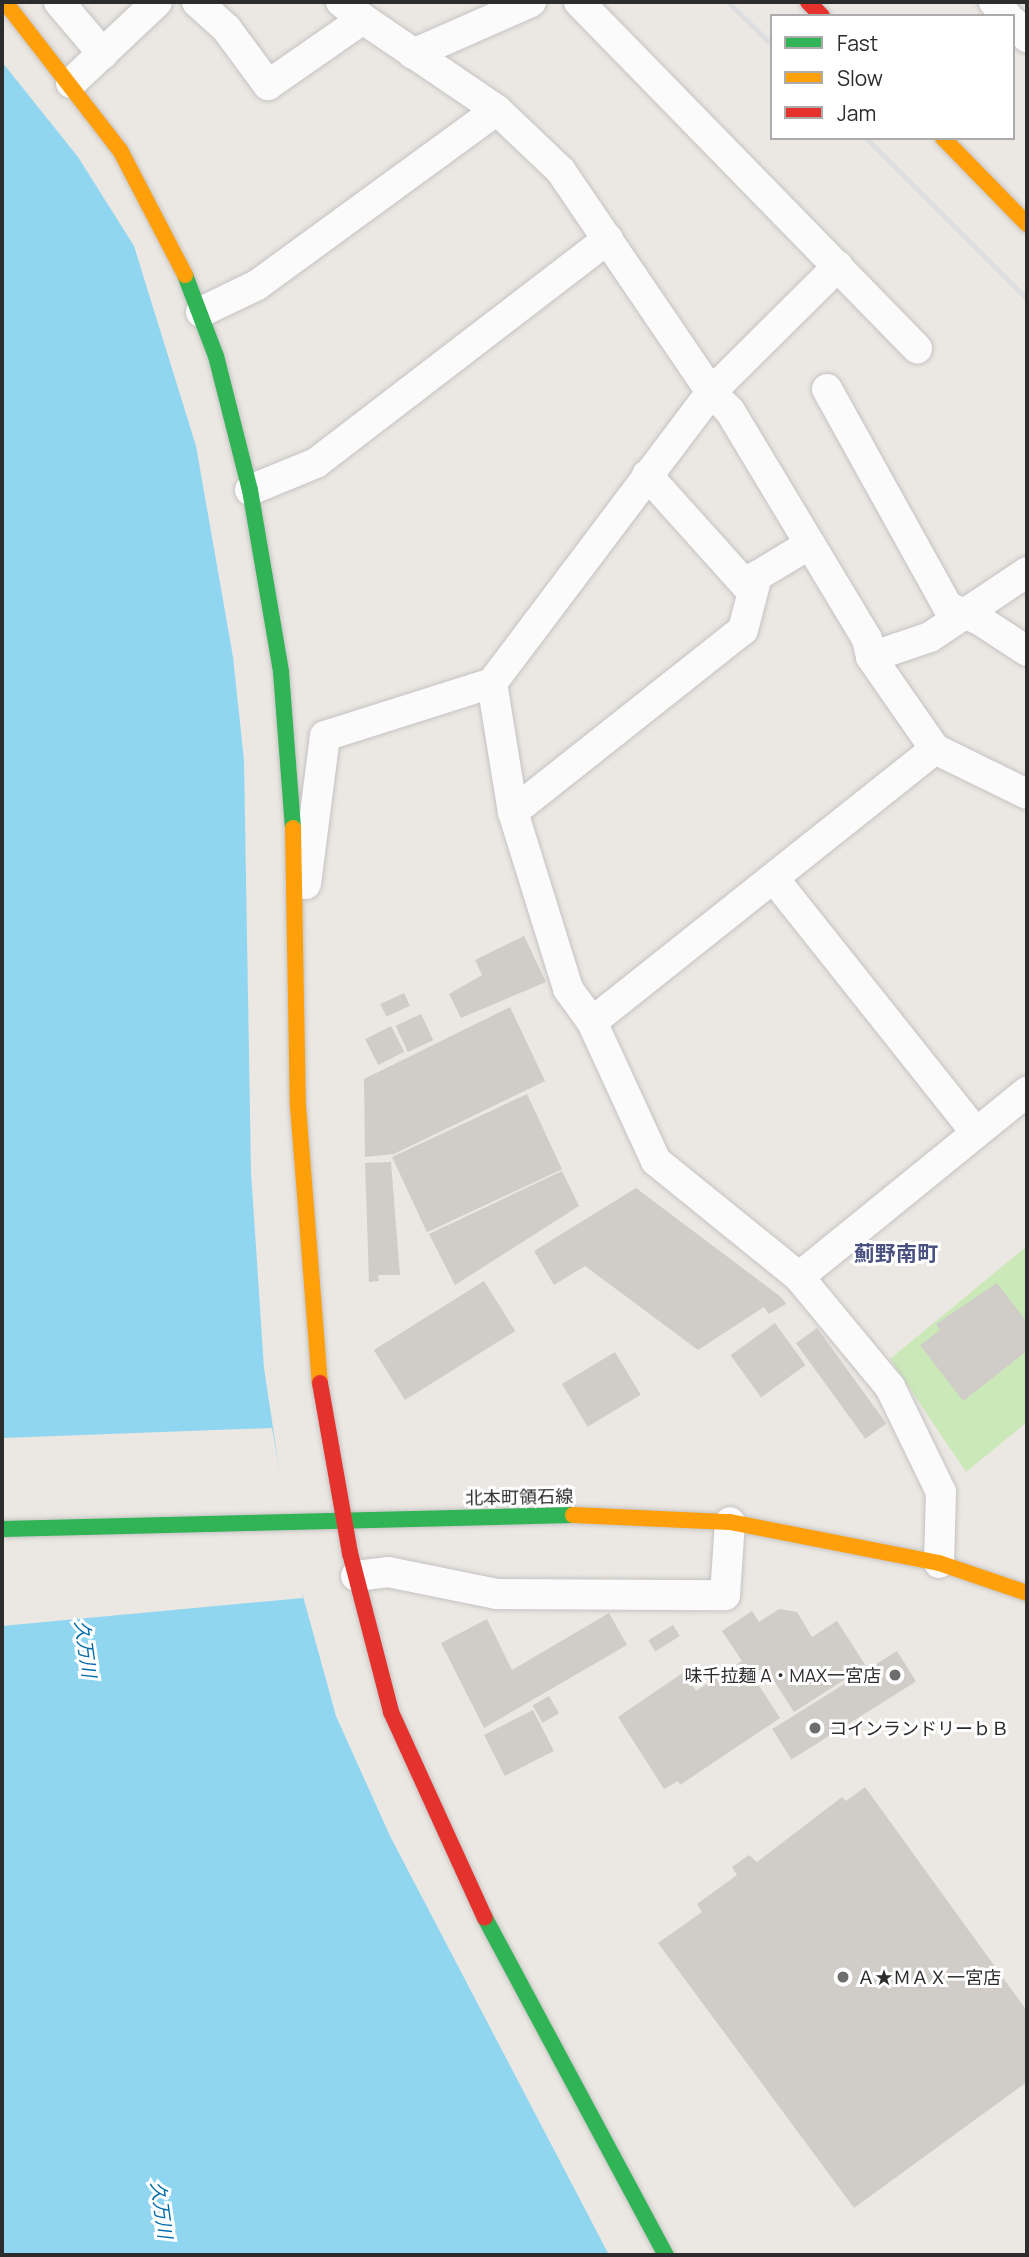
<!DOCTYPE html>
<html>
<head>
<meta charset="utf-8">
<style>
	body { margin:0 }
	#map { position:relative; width:1029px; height:2257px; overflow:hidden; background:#ebe7e2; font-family:Manrope,"Noto Sans JP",sans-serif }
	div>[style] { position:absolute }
	.green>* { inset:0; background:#cbe8b9 }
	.water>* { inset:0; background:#91d6f1 }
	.pier>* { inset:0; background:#ebe7e2 }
	.building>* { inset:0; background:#d0cdc9; transform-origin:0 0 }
	.roads { filter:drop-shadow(0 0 2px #c4c3c3) drop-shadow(0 0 2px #c4c3c3) }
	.street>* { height:30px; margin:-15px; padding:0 15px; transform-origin:15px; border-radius:15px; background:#fcfbfb }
	.fast>* { height:16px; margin:-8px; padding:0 8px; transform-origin:8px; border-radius:8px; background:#30b455 }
	.slow>* { height:16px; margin:-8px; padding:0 8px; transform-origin:8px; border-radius:8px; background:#ff9f0a }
	.jam>* { height:16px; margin:-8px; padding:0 8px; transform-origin:8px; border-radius:8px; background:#e5322d }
	.rail>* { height:5px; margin:-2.5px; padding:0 2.5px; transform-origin:2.5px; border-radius:2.5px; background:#dedee0 }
	.dots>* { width:19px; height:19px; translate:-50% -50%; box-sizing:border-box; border:4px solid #fff; border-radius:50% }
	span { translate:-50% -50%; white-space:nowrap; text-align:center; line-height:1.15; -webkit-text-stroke:6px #fff; paint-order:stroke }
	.street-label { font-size:18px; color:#2c2c2c }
	.poi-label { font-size:18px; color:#2c2c2c }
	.right { translate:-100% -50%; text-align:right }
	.left { translate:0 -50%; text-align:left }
	.water-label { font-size:19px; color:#036ca9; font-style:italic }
	.quarter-label { font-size:21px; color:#495181; font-weight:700 }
	.frame { position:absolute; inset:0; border:4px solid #2c2c2c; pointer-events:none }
	.legend { position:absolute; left:770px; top:14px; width:245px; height:126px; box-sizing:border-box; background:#fff; border:2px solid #ababab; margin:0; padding:9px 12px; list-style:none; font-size:21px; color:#2c2c2c }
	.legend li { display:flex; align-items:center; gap:14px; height:35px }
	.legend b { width:35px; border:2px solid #ababab }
</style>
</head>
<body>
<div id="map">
	<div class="green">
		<div style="clip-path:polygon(1027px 1246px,1027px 1422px,966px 1472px,890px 1359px)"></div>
	</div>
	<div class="water">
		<div style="clip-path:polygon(2px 62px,78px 157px,134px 246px,196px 446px,233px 657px,244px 760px,251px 1172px,264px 1368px,293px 1560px,336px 1716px,390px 1836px,609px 2255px,2px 2255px)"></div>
	</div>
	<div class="pier">
		<div style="clip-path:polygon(272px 1428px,303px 1598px,2px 1626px,2px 1438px)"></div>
	</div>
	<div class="building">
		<div style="clip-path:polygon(524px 936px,546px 982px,461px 1018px,449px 994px,482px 975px,475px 960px)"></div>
		<div style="left:404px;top:993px;width:14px;height:26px;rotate:65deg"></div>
		<div style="clip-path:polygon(510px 1007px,545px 1081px,394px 1154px,365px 1157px,364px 1079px)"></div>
		<div style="left:421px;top:1014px;width:29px;height:28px;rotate:65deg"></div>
		<div style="left:391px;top:1026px;width:29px;height:29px;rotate:63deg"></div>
		<div style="left:527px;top:1094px;width:83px;height:149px;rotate:65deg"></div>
		<div style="clip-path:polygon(391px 1162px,400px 1275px,378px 1275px,379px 1281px,369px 1282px,365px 1163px)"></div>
		<div style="clip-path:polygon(562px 1171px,579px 1206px,455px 1285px,429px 1234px)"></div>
		<div style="clip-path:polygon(636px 1188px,781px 1297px,786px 1304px,769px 1314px,764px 1307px,698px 1350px,585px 1266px,554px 1285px,534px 1251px)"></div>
		<div style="left:484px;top:1281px;width:59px;height:130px;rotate:58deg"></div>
		<div style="clip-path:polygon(997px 1283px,1027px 1322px,1027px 1351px,963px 1401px,920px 1345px,940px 1330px,936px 1324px)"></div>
		<div style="left:775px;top:1323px;width:52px;height:55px;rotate:54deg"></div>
		<div style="left:817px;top:1328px;width:118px;height:26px;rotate:54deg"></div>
		<div style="left:615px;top:1352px;width:50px;height:62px;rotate:59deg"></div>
		<div style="clip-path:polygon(779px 1609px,797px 1612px,812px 1637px,837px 1621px,866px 1666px,794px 1712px,765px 1667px,752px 1675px,780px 1718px,680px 1785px,678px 1781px,664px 1789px,618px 1717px,684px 1672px,696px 1691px,742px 1661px,722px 1631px,752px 1611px,759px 1622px)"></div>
		<div style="clip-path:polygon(609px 1613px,627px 1645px,484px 1728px,441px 1643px,487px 1619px,512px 1670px)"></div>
		<div style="left:673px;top:1625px;width:13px;height:29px;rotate:58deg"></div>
		<div style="left:897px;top:1651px;width:36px;height:147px;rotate:58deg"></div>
		<div style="left:549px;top:1696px;width:20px;height:19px;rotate:60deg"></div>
		<div style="left:533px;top:1710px;width:46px;height:55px;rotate:63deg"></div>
		<div style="clip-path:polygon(865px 1787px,1027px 2011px,1027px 2082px,854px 2208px,658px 1943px,702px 1912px,697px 1904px,737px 1875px,732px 1867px,749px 1855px,757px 1862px,842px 1797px,846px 1801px)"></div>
	</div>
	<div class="roads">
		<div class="street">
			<div style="left:59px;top:2px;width:68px;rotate:49.8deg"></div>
			<div style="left:197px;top:2px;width:39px;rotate:42deg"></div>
			<div style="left:226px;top:28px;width:71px;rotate:53.6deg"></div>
			<div style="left:268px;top:85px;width:116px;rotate:-34.8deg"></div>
			<div style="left:363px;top:19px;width:28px;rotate:-142deg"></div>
			<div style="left:579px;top:2px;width:484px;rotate:45.7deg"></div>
			<div style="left:994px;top:2px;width:19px;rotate:47deg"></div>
			<div style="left:1013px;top:22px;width:21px;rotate:47deg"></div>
			<div style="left:413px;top:54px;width:129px;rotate:-23.8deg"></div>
			<div style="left:71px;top:83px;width:118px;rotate:-43.3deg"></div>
			<div style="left:838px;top:266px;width:179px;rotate:135.2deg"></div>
			<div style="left:711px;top:392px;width:27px;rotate:45deg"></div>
			<div style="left:730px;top:411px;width:266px;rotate:59deg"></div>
			<div style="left:867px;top:639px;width:18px;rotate:77deg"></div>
			<div style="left:871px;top:657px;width:112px;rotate:55.2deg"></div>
			<div style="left:935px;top:749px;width:102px;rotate:26.1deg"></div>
			<div style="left:201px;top:312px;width:62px;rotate:-25.7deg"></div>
			<div style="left:257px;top:285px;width:297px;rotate:-36.1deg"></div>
			<div style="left:827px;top:389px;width:249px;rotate:61deg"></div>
			<div style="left:948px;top:607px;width:32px;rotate:22deg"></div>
			<div style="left:978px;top:619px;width:59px;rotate:33.1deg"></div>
			<div style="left:647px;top:475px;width:157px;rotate:48.1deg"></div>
			<div style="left:250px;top:490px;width:71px;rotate:-22.2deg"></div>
			<div style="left:316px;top:463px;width:368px;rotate:-37.5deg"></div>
			<div style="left:871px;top:657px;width:62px;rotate:-18.7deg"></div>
			<div style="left:930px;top:637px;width:117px;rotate:-33.8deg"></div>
			<div style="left:492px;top:683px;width:131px;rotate:80.8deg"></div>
			<div style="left:513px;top:812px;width:185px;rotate:72.7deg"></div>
			<div style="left:568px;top:989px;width:41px;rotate:54deg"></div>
			<div style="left:592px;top:1022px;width:153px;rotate:65.3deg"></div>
			<div style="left:656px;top:1161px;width:184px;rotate:39deg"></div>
			<div style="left:799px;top:1277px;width:143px;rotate:50.4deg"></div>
			<div style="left:890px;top:1387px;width:117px;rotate:64.1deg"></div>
			<div style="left:941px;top:1492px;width:71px;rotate:91.6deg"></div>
			<div style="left:513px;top:812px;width:293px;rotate:-38.4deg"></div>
			<div style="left:743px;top:630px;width:56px;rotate:-75.5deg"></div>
			<div style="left:757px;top:576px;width:62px;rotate:-31.1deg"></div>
			<div style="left:775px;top:880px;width:323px;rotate:51.5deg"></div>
			<div style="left:306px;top:884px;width:149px;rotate:-82.7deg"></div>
			<div style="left:325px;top:736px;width:175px;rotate:-17.6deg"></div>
			<div style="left:492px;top:683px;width:364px;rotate:-53deg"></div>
			<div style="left:711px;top:392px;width:267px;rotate:-124.2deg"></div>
			<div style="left:561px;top:171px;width:88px;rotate:-136.4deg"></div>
			<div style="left:497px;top:110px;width:162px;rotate:-145.8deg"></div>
			<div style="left:592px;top:1022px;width:438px;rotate:-38.5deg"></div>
			<div style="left:799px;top:1277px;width:294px;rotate:-39.1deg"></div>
			<div style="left:356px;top:1576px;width:32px;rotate:-7deg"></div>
			<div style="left:388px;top:1572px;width:111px;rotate:11.4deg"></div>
			<div style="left:497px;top:1594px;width:228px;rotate:0.3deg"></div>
			<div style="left:725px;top:1595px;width:73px;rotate:-86.1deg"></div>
		</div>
		<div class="fast">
			<div style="left:185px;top:275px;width:87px;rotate:69.1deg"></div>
			<div style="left:216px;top:356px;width:138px;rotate:75.8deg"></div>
			<div style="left:250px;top:490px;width:185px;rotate:80.3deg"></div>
			<div style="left:281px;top:672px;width:156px;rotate:85.6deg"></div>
			<div style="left:2px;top:1529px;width:571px;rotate:-1.4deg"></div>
			<div style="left:485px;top:1918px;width:383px;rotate:61.8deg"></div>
		</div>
		<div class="slow">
			<div style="left:5px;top:2px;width:187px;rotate:52.2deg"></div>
			<div style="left:120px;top:150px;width:141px;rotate:62.5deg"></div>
			<div style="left:943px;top:138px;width:120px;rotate:45.7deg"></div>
			<div style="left:293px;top:828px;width:278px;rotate:89deg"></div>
			<div style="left:298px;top:1106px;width:278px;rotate:85.5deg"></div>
			<div style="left:573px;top:1515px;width:157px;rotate:2.6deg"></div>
			<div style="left:730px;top:1522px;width:213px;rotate:11.1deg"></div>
			<div style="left:939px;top:1563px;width:93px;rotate:18.8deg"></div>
		</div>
		<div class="jam">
			<div style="left:808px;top:2px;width:20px;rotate:45deg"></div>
			<div style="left:320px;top:1383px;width:173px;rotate:80deg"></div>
			<div style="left:350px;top:1553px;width:164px;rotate:75.5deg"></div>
			<div style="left:391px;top:1712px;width:226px;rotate:65.5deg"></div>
		</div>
	</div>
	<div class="rail">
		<div style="left:728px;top:2px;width:62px;rotate:44.3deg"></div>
		<div style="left:866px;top:138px;width:228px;rotate:45deg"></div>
	</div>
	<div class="dots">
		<div style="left:895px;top:1675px;background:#6f6d6c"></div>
		<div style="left:815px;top:1728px;background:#6f6d6c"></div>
		<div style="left:843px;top:1977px;background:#6f6d6c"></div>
	</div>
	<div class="street-label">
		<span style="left:519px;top:1497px;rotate:-1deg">北本町領石線</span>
	</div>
	<div class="poi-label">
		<span class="right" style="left:881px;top:1675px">味千拉麺 A・MAX一宮店</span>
		<span class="left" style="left:829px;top:1728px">コインランドリーｂＢ</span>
		<span class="left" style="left:857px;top:1977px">Ａ★ＭＡＸ一宮店</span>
	</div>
	<div class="water-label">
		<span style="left:85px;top:1649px;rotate:82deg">久万川</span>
		<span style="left:161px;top:2210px;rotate:82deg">久万川</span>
	</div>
	<div class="quarter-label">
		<span style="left:896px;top:1253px">薊野南町</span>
	</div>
	<div class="frame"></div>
	<ul class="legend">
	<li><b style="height:9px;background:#30b455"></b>Fast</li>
	<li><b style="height:9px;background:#ff9f0a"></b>Slow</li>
	<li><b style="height:9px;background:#e5322d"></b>Jam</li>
	</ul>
</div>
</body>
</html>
